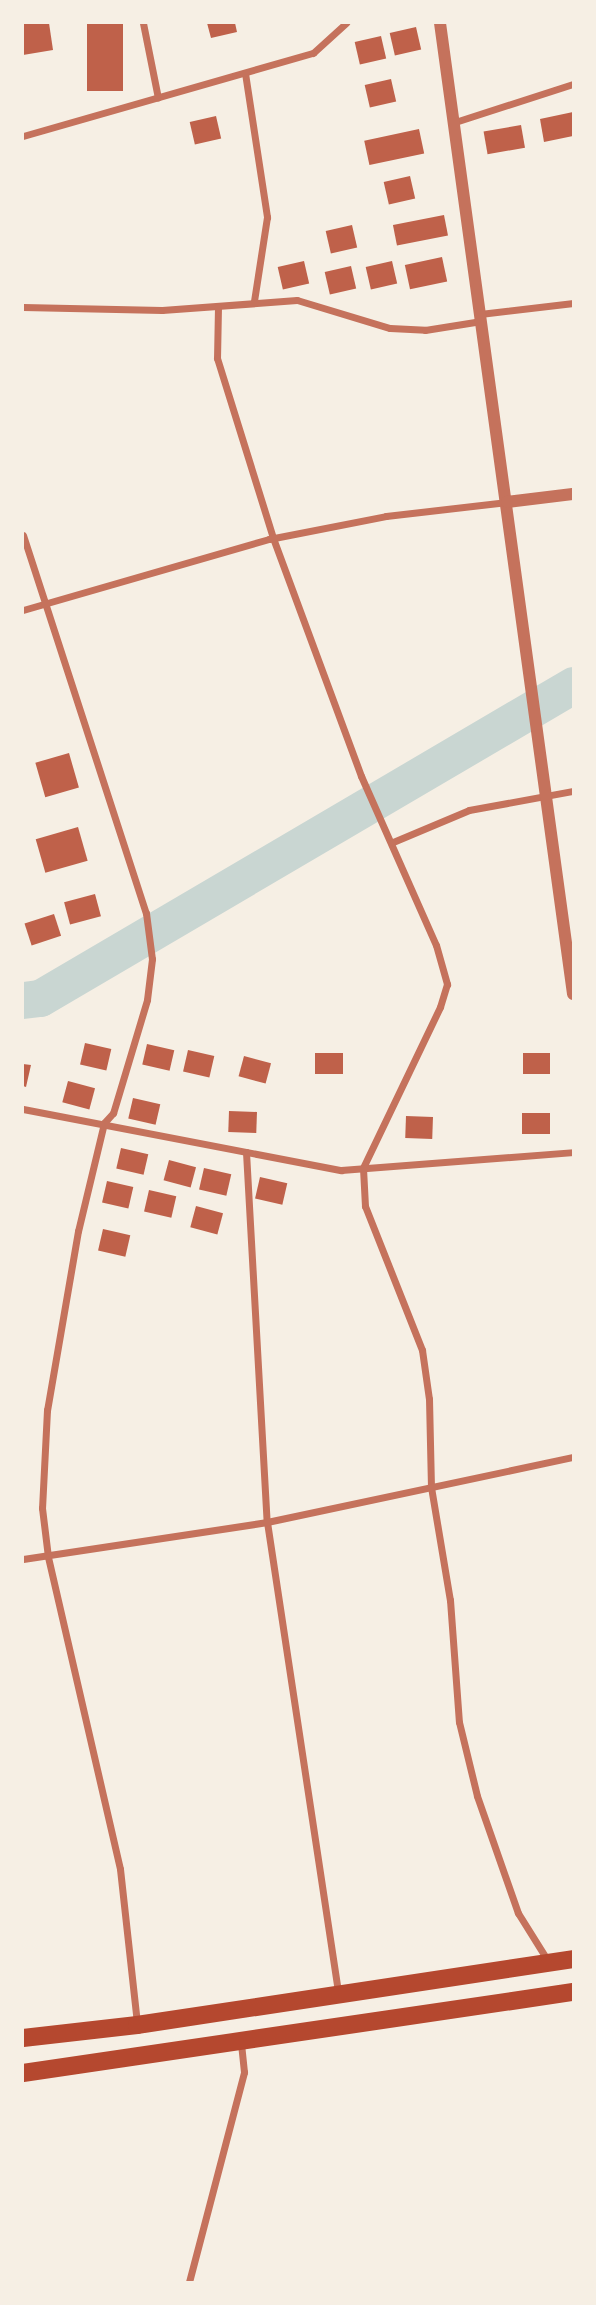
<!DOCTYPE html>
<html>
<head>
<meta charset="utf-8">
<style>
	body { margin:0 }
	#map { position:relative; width:596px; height:2305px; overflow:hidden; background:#f6efe4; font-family:Bitter,serif }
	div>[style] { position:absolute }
	.river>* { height:37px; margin:-18.5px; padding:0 18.5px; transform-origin:18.5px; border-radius:18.5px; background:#c9d6d2 }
	.building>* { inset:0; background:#bf614a; transform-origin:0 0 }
	.minor>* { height:7px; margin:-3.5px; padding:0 3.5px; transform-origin:3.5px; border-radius:3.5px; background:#c5725c }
	.tertiary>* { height:12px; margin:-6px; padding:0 6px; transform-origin:6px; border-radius:6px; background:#c5725c }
	.primary>* { height:18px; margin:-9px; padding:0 9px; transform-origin:9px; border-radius:9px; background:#b5482f }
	span { translate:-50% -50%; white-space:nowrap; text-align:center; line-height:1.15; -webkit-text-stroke:5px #f6efe4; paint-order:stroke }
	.frame { position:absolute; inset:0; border:24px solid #f6efe4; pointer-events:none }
</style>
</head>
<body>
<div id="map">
	<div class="river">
		<div style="left:23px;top:1000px;width:17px;rotate:-7deg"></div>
		<div style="left:40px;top:998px;width:618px;rotate:-30.42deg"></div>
	</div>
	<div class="building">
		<div style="clip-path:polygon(23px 23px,49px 23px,53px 50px,23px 55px)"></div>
		<div style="left:87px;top:23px;width:36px;height:68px"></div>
		<div style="clip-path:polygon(207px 23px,235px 23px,237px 32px,211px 38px)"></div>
		<div style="left:416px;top:27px;width:23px;height:27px;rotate:77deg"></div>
		<div style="left:381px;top:36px;width:23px;height:27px;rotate:77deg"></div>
		<div style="left:391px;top:79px;width:23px;height:27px;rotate:77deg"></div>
		<div style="clip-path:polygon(573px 112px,573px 136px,544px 142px,540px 119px)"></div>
		<div style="left:216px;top:116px;width:23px;height:27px;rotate:77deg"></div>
		<div style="left:521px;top:125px;width:23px;height:38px;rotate:80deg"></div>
		<div style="left:419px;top:129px;width:25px;height:56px;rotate:78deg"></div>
		<div style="left:410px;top:176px;width:23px;height:27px;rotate:77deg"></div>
		<div style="left:444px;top:215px;width:21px;height:52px;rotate:79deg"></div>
		<div style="left:352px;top:225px;width:23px;height:27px;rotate:77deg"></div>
		<div style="left:442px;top:257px;width:25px;height:38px;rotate:78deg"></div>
		<div style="left:304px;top:261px;width:23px;height:27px;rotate:77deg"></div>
		<div style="left:392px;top:261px;width:23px;height:27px;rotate:77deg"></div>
		<div style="left:351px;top:266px;width:23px;height:27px;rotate:77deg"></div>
		<div style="left:69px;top:753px;width:36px;height:35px;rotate:74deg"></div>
		<div style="left:78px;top:827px;width:35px;height:44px;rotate:74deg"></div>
		<div style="left:95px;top:894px;width:23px;height:32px;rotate:75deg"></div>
		<div style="left:54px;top:914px;width:23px;height:31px;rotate:72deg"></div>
		<div style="left:85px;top:1043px;width:27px;height:22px;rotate:13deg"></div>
		<div style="left:147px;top:1044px;width:28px;height:21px;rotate:13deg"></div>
		<div style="left:188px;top:1050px;width:27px;height:22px;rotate:13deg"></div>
		<div style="left:315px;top:1053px;width:28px;height:21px"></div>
		<div style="left:523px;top:1053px;width:27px;height:21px"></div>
		<div style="left:244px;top:1056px;width:28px;height:21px;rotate:15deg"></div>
		<div style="clip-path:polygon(23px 1064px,31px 1065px,26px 1087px,23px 1086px)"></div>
		<div style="left:68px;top:1081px;width:28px;height:22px;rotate:15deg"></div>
		<div style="left:133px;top:1098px;width:28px;height:21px;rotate:13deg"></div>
		<div style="left:229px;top:1111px;width:28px;height:21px;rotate:2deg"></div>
		<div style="left:522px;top:1113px;width:28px;height:21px"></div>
		<div style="left:406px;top:1116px;width:27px;height:22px;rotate:2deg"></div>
		<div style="left:121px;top:1148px;width:28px;height:21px;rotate:13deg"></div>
		<div style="left:169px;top:1160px;width:28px;height:21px;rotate:15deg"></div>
		<div style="left:204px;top:1168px;width:28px;height:22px;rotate:13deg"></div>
		<div style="left:260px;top:1177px;width:28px;height:22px;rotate:13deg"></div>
		<div style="left:107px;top:1181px;width:27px;height:22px;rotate:13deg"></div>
		<div style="left:149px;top:1190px;width:28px;height:22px;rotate:13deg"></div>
		<div style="left:196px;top:1206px;width:28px;height:22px;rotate:15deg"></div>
		<div style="left:103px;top:1229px;width:28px;height:22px;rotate:13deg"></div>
	</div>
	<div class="minor">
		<div style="left:143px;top:23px;width:76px;rotate:78.7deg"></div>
		<div style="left:245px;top:73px;width:146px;rotate:81.3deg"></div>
		<div style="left:267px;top:217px;width:85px;rotate:98.8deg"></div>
		<div style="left:452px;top:123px;width:127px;rotate:-17.9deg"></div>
		<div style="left:23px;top:136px;width:302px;rotate:-16deg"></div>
		<div style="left:313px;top:53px;width:45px;rotate:-42.3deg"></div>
		<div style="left:23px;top:307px;width:139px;rotate:1.2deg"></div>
		<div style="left:162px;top:310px;width:135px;rotate:-4.2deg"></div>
		<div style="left:297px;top:300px;width:97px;rotate:16.8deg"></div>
		<div style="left:390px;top:328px;width:35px;rotate:3deg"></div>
		<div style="left:425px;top:330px;width:57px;rotate:-9.1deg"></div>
		<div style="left:218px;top:307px;width:51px;rotate:91.1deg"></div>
		<div style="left:217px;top:358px;width:189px;rotate:72.7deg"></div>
		<div style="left:273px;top:538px;width:254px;rotate:69.7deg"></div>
		<div style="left:361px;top:776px;width:185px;rotate:66.1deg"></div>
		<div style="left:436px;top:945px;width:41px;rotate:74.2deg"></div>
		<div style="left:447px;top:984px;width:24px;rotate:107deg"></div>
		<div style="left:440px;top:1007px;width:178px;rotate:115.6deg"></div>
		<div style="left:363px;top:1168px;width:38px;rotate:87deg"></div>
		<div style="left:365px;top:1206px;width:155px;rotate:68.4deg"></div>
		<div style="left:422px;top:1350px;width:49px;rotate:81.9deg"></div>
		<div style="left:429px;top:1399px;width:88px;rotate:88.7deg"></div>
		<div style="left:431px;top:1487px;width:115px;rotate:80.5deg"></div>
		<div style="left:450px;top:1600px;width:122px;rotate:85.8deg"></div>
		<div style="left:459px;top:1722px;width:76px;rotate:76.3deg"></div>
		<div style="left:477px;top:1796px;width:124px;rotate:70.7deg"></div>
		<div style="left:518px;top:1913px;width:57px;rotate:58deg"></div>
		<div style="left:480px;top:314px;width:94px;rotate:-6.7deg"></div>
		<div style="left:23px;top:535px;width:398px;rotate:72deg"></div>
		<div style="left:146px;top:913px;width:46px;rotate:82.6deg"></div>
		<div style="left:152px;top:959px;width:41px;rotate:97deg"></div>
		<div style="left:147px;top:1000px;width:118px;rotate:106.7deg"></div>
		<div style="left:113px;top:1113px;width:13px;rotate:132deg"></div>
		<div style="left:104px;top:1123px;width:111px;rotate:103.5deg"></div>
		<div style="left:78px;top:1231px;width:182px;rotate:99.8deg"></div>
		<div style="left:47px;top:1410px;width:98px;rotate:92.9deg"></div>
		<div style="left:42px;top:1508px;width:49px;rotate:83deg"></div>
		<div style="left:48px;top:1557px;width:320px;rotate:77deg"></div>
		<div style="left:120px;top:1869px;width:156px;rotate:83.7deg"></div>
		<div style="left:23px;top:610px;width:256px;rotate:-16.1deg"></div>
		<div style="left:269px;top:539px;width:119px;rotate:-11.1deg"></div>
		<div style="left:386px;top:516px;width:122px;rotate:-6.6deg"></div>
		<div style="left:393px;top:842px;width:82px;rotate:-22.8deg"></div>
		<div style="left:469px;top:810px;width:106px;rotate:-10.4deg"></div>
		<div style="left:23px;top:1109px;width:324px;rotate:10.9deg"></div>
		<div style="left:341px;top:1170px;width:233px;rotate:-4.4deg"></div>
		<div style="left:246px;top:1152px;width:371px;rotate:86.8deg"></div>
		<div style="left:267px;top:1522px;width:475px;rotate:81.4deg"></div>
		<div style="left:23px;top:1559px;width:247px;rotate:-8.6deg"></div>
		<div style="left:267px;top:1522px;width:313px;rotate:-12deg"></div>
		<div style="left:189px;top:2282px;width:217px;rotate:-75.3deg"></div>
		<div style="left:244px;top:2072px;width:29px;rotate:-96deg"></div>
	</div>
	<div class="tertiary">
		<div style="left:440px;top:23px;width:980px;rotate:82.2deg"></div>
		<div style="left:507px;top:502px;width:66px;rotate:-6.9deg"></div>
	</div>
	<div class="primary">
		<div style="left:23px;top:2038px;width:115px;rotate:-6.5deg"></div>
		<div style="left:137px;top:2025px;width:441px;rotate:-8.6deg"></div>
		<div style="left:23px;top:2073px;width:556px;rotate:-8.38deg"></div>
	</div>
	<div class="frame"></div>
</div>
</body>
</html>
